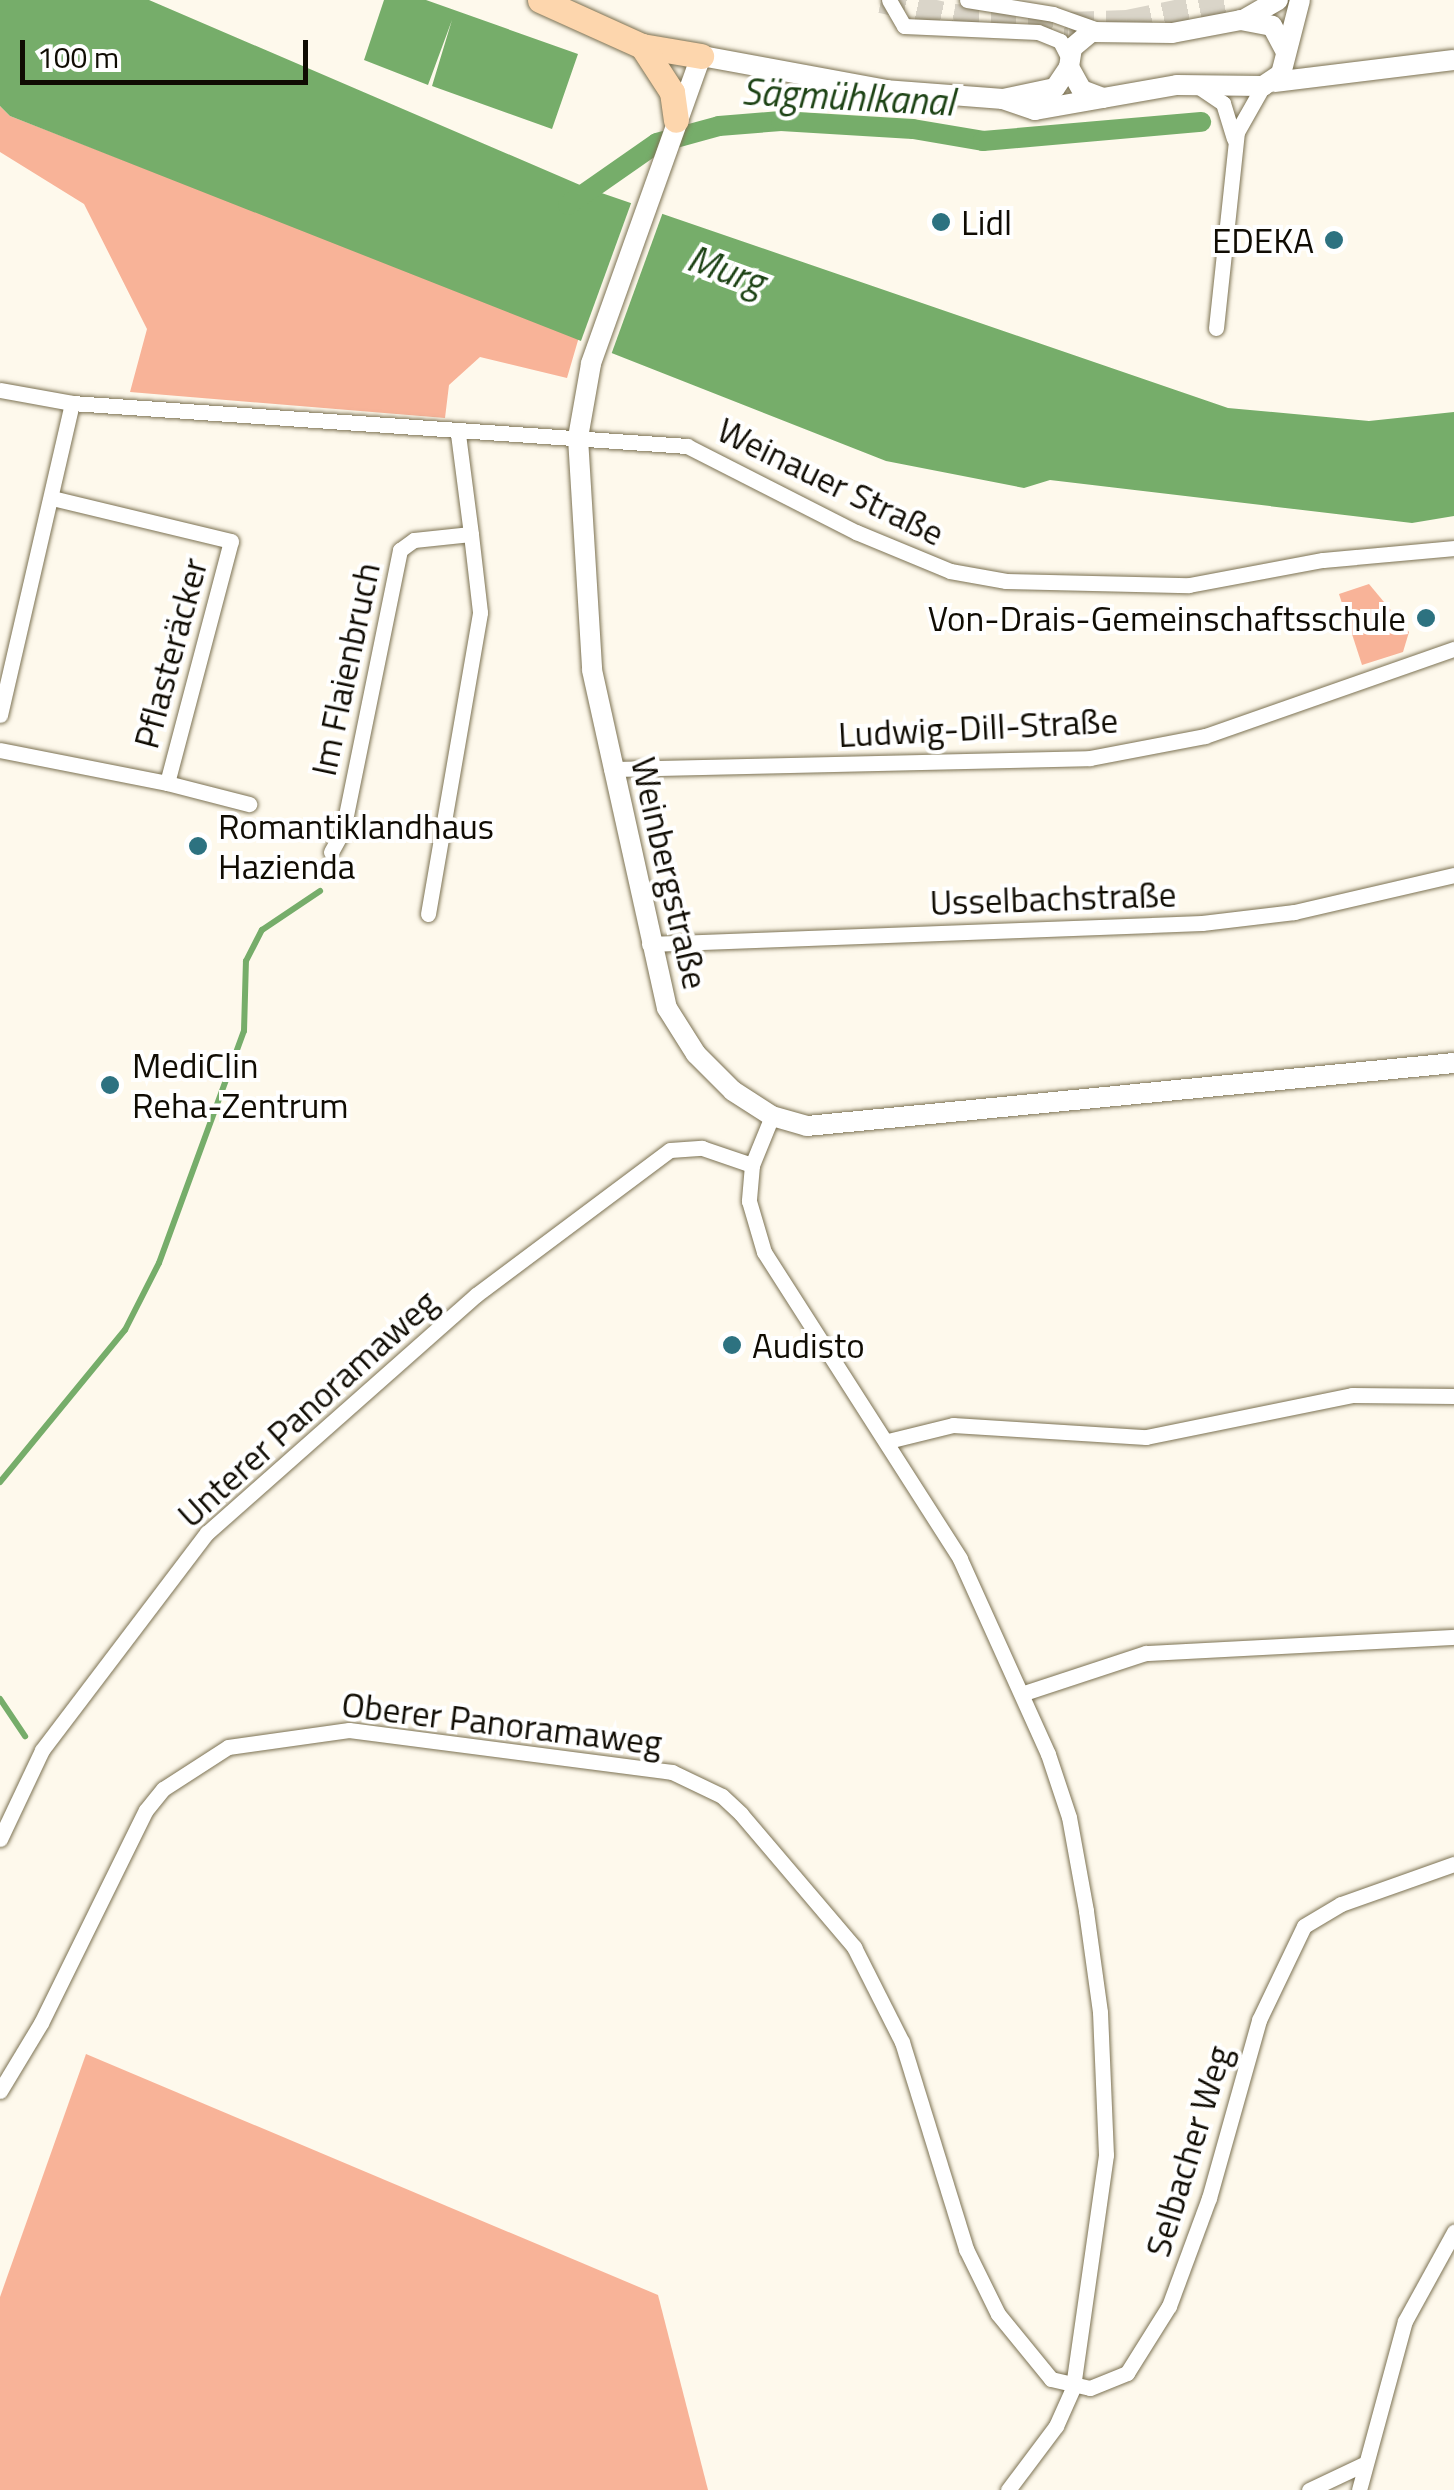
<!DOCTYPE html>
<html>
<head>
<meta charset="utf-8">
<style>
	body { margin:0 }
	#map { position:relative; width:1454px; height:2490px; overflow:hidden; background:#fef9ec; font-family:"Titillium Web",sans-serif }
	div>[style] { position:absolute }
	.green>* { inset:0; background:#f8b398 }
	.water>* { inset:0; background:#76ad6a }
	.pier>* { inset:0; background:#fef9ec; transform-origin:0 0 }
	.stream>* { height:6px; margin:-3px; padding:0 3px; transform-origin:3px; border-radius:3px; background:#76ad6a }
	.canal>* { height:20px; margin:-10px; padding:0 10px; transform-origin:10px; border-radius:10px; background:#76ad6a }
	.primary-tunnel>* { height:25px; margin-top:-12.5px; transform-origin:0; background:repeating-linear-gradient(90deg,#dad5c9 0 25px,transparent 0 37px) }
	.roads { filter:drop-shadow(0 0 2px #7c7253) drop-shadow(0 0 2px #7c7253) }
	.minor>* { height:15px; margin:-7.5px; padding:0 7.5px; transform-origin:7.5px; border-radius:7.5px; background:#fff }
	.tertiary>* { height:20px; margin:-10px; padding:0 10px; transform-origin:10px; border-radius:10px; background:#fff }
	.primary>* { height:25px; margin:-12.5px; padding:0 12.5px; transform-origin:12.5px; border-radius:12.5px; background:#fdd6ad }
	.dots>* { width:28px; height:28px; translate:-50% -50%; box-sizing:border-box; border:5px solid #fff; border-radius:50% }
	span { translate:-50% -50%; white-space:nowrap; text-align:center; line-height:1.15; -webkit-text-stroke:8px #fff; paint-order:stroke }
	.poi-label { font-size:35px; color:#100c03 }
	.left { translate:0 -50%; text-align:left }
	.right { translate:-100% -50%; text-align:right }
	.street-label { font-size:35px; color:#100c03 }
	.water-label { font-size:38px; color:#1c4214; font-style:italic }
	.scale { position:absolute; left:20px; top:40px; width:288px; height:45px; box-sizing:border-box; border:5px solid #100c03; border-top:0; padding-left:12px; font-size:30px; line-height:35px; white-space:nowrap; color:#100c03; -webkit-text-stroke:8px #fff; paint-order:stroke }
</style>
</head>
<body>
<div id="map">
	<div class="green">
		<div style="clip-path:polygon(0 106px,10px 116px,579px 337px,567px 378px,480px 357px,449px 385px,445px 418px,130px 392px,147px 329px,84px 204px,0 152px)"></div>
		<div style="clip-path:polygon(1369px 584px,1409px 632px,1403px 652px,1362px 665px,1339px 594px)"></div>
		<div style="clip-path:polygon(86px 2054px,658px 2295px,708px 2490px,0 2490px,0 2297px)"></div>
	</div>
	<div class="water">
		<div style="clip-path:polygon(0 0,149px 0,587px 188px,1228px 408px,1369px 421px,1454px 412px,1454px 516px,1412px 523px,1050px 480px,1024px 488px,886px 461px,10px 116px,0 106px)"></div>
		<div style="clip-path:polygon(384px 0,426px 0,578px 54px,552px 129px,432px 86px,452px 20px,428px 85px,364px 60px)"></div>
	</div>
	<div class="pier">
		<div style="left:633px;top:198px;width:33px;height:154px;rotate:20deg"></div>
	</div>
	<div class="stream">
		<div style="left:0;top:1482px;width:197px;rotate:-50.6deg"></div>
		<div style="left:125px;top:1330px;width:75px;rotate:-63.1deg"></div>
		<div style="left:159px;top:1263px;width:247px;rotate:-69.9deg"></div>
		<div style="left:244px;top:1031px;width:70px;rotate:-88.4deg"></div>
		<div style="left:246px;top:961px;width:35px;rotate:-63deg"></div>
		<div style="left:262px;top:930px;width:70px;rotate:-33.9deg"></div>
		<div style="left:0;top:1699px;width:45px;rotate:56deg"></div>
	</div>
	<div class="canal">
		<div style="left:568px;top:205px;width:108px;rotate:-34.9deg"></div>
		<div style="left:657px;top:143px;width:64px;rotate:-15.3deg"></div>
		<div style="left:719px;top:126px;width:62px;rotate:-4.6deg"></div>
		<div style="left:781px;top:121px;width:132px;rotate:3.5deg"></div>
		<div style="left:913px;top:129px;width:71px;rotate:9.7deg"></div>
		<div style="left:983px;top:141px;width:219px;rotate:-5deg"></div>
	</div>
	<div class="primary-tunnel">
		<div style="left:881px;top:0;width:75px;rotate:12.4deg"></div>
		<div style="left:954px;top:16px;width:115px;rotate:4deg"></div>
		<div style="left:1069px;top:24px;width:58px;rotate:-2deg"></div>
		<div style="left:1127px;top:22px;width:109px;rotate:-11.6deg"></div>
	</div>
	<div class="roads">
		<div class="minor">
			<div style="left:889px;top:0;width:30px;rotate:60deg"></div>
			<div style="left:904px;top:26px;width:134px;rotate:2.6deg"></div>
			<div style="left:1038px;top:32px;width:24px;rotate:22deg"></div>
			<div style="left:1060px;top:41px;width:20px;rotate:63deg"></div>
			<div style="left:967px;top:0;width:87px;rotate:9.2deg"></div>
			<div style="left:1053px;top:14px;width:48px;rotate:19.6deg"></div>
			<div style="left:1199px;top:87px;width:29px;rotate:34deg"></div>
			<div style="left:1223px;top:103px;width:37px;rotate:73deg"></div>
			<div style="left:1216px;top:328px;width:197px;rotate:-83.9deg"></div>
			<div style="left:1237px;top:132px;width:53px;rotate:-60.5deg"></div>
			<div style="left:0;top:390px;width:73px;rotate:10.2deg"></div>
			<div style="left:72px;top:403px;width:617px;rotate:4deg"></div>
			<div style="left:687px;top:446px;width:190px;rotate:27deg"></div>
			<div style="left:856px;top:532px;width:102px;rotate:22.5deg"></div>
			<div style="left:950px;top:571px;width:57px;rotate:10.1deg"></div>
			<div style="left:1006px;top:581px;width:183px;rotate:1.3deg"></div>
			<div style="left:1189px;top:585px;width:136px;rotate:-10.6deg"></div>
			<div style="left:1323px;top:560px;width:132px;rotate:-5.2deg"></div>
			<div style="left:0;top:715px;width:320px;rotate:-77deg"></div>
			<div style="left:0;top:750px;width:170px;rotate:11.2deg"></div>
			<div style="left:167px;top:783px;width:250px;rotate:-75.2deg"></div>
			<div style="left:231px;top:541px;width:184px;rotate:-166.5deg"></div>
			<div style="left:611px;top:769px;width:479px;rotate:-1.3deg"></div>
			<div style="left:1090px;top:758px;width:117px;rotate:-10.8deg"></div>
			<div style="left:1205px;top:736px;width:264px;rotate:-19.3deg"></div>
			<div style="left:167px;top:783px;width:85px;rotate:14.4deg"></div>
			<div style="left:331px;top:852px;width:25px;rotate:-61deg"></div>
			<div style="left:343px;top:830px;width:286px;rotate:-78.5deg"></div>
			<div style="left:400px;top:550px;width:17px;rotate:-36deg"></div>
			<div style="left:414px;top:540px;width:57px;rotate:-6deg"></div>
			<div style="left:471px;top:534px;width:101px;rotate:-97.4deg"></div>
			<div style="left:428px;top:914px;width:306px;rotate:-80.2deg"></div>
			<div style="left:480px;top:612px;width:79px;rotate:-96.6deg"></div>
			<div style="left:649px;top:944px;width:553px;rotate:-2.17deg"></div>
			<div style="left:1202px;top:923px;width:93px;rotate:-6.8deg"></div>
			<div style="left:1294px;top:912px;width:164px;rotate:-13deg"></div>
			<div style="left:772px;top:1116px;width:53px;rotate:112.2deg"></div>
			<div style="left:752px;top:1165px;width:36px;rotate:95deg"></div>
			<div style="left:749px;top:1201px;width:53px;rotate:73.6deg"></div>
			<div style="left:764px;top:1252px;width:364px;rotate:57.4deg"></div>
			<div style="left:960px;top:1559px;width:214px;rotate:65.7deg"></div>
			<div style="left:1048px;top:1754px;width:66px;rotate:71.6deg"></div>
			<div style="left:1069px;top:1817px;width:96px;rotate:79.7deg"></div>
			<div style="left:1086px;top:1911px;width:102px;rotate:82.1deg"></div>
			<div style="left:1100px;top:2012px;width:143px;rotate:87.6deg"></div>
			<div style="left:1106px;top:2155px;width:235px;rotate:98.1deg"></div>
			<div style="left:1073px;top:2388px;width:42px;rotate:114.1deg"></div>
			<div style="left:1056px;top:2426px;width:80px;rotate:126.9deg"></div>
			<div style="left:888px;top:1441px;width:67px;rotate:-13.8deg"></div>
			<div style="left:953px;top:1425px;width:193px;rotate:3.6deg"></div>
			<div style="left:1146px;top:1437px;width:210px;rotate:-11.5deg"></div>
			<div style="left:1352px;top:1395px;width:102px;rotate:0.6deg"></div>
			<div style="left:1024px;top:1693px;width:128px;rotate:-18.2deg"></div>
			<div style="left:1146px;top:1653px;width:308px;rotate:-3deg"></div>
			<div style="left:0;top:1839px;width:98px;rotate:-64.7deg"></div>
			<div style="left:42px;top:1750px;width:273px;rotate:-52.8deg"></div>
			<div style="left:207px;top:1533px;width:359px;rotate:-41.5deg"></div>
			<div style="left:476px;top:1295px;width:242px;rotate:-36.8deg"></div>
			<div style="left:670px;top:1150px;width:32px;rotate:-4deg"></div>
			<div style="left:702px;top:1148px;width:53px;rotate:18.8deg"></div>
			<div style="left:0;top:2091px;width:79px;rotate:-58.9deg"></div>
			<div style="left:41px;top:2023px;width:237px;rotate:-63.8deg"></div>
			<div style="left:146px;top:1810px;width:27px;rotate:-51deg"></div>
			<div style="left:163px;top:1789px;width:77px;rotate:-32.9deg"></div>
			<div style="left:228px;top:1747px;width:122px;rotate:-8deg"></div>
			<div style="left:349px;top:1730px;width:326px;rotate:7.4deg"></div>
			<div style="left:672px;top:1772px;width:55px;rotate:25.6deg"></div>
			<div style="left:722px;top:1796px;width:26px;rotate:43deg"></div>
			<div style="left:741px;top:1814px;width:175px;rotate:49.6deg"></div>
			<div style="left:854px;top:1947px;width:106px;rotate:63.2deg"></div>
			<div style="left:902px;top:2042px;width:217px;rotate:72.8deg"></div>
			<div style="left:966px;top:2249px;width:72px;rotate:63.8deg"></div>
			<div style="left:998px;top:2314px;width:84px;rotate:50.8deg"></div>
			<div style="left:1051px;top:2379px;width:40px;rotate:13deg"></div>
			<div style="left:1090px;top:2388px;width:40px;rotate:-22deg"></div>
			<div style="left:1127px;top:2373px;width:79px;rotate:-57.9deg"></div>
			<div style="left:1169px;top:2306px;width:115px;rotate:-69.7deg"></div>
			<div style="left:1209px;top:2198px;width:185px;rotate:-74.3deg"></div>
			<div style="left:1259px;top:2020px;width:104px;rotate:-64.4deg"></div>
			<div style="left:1304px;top:1926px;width:43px;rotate:-30.7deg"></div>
			<div style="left:1341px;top:1904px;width:120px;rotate:-19.5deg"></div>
			<div style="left:1309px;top:2490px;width:59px;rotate:-25.3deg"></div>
			<div style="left:1359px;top:2490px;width:175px;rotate:-74.8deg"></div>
			<div style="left:1405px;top:2321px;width:102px;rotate:-61.2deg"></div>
		</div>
		<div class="tertiary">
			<div style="left:1245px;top:19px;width:38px;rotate:-30deg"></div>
			<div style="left:1286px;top:52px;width:30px;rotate:-118deg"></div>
			<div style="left:1272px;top:26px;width:32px;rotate:-169deg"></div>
			<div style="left:1241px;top:20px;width:70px;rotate:169.3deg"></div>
			<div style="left:1172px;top:33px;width:81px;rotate:-179.3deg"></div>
			<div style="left:1091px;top:32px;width:25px;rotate:140deg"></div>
			<div style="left:1072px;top:48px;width:19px;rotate:99deg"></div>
			<div style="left:1069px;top:67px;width:26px;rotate:61deg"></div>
			<div style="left:1082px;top:90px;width:22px;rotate:21deg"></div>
			<div style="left:1103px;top:98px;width:75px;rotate:-10deg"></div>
			<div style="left:1177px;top:85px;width:86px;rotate:0.7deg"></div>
			<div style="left:1263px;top:86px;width:22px;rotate:-34deg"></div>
			<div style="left:1281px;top:74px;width:76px;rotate:-75.6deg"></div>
			<div style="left:1274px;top:82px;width:181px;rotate:-7deg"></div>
			<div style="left:1103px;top:98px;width:69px;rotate:170deg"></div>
			<div style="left:1035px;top:110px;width:34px;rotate:-161deg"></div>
			<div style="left:1003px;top:99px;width:116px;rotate:-175.6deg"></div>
			<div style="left:887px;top:90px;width:189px;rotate:-169.6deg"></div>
			<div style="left:701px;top:56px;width:327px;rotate:109.7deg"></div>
			<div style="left:591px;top:364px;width:75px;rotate:100deg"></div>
			<div style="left:578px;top:438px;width:232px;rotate:86.5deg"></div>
			<div style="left:592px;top:670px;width:346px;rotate:77.5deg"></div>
			<div style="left:667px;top:1008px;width:54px;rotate:57.8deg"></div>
			<div style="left:696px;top:1054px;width:52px;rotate:45deg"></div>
			<div style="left:733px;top:1091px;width:46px;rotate:32.7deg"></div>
			<div style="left:772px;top:1116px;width:36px;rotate:16deg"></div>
			<div style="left:807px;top:1126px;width:650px;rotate:-5.56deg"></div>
			<div style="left:1003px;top:99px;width:53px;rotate:-11.9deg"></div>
			<div style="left:1055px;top:88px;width:25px;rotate:-56deg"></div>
		</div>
		<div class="primary">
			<div style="left:540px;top:0;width:112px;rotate:24.3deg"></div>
			<div style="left:642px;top:46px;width:60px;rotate:9.6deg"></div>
			<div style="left:642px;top:46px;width:55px;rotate:56.9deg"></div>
			<div style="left:672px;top:92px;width:28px;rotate:82deg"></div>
		</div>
	</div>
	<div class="dots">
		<div style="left:941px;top:222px;background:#2d7280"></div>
		<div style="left:1334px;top:240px;background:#2d7280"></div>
		<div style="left:1426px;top:618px;background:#2d7280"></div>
		<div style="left:198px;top:846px;background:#2d7280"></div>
		<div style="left:110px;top:1085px;background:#2d7280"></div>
		<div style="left:732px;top:1345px;background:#2d7280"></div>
	</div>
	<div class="poi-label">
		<span class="left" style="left:961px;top:222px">Lidl</span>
		<span class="right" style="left:1314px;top:240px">EDEKA</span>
		<span class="right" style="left:1406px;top:618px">Von-Drais-Gemeinschaftsschule</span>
		<span class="left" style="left:218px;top:846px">Romantiklandhaus<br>Hazienda</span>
		<span class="left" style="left:132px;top:1085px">MediClin<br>Reha-Zentrum</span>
		<span class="left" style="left:752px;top:1345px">Audisto</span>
	</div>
	<div class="street-label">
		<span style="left:831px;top:481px;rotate:26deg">Weinauer Straße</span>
		<span style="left:170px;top:653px;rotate:-75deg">Pflasteräcker</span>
		<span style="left:345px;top:669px;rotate:-78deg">Im Flaienbruch</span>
		<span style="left:978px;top:727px;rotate:-3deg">Ludwig-Dill-Straße</span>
		<span style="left:670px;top:873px;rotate:77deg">Weinbergstraße</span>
		<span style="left:1053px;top:898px;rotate:-2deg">Usselbachstraße</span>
		<span style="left:307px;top:1408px;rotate:-42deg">Unterer Panoramaweg</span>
		<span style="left:502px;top:1723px;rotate:7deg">Oberer Panoramaweg</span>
		<span style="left:1188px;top:2151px;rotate:-73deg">Selbacher Weg</span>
	</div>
	<div class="water-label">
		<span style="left:848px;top:97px;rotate:3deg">Sägmühlkanal</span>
		<span style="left:726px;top:270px;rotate:20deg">Murg</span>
	</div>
	<div class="scale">100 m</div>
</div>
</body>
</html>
